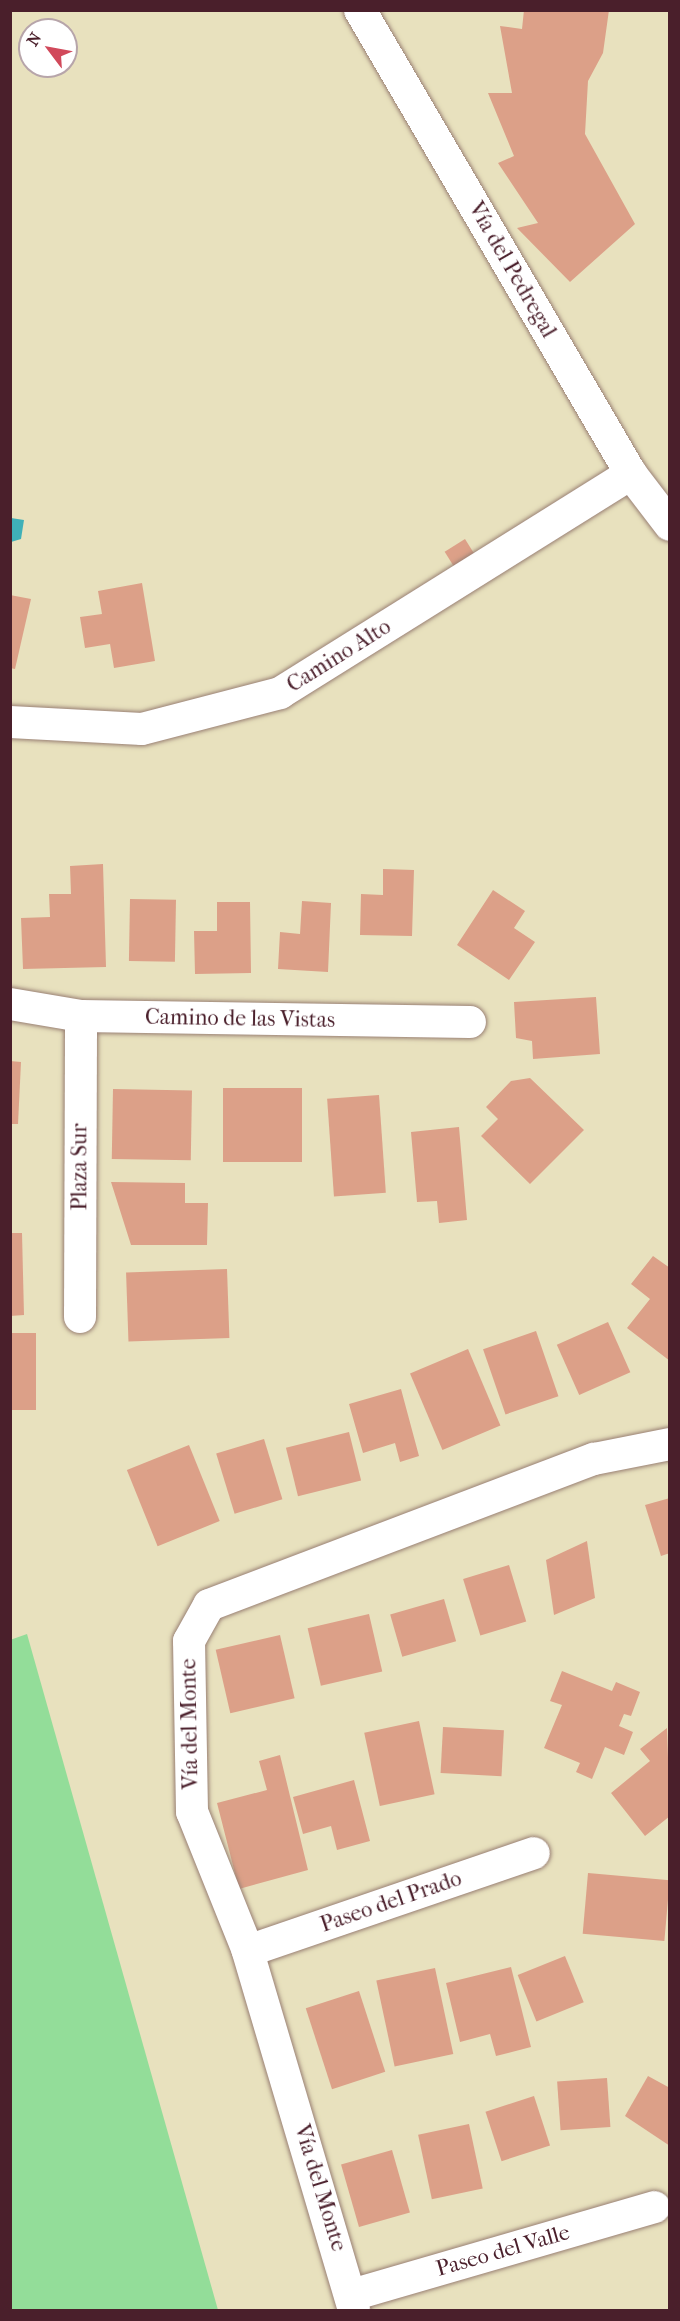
<!DOCTYPE html>
<html>
<head>
<meta charset="utf-8">
<style>
	body { margin:0 }
	#map { position:relative; width:680px; height:2321px; overflow:hidden; background:#e8e1be; font-family:"IM FELL French Canon",serif }
	div>[style] { position:absolute }
	.green>* { inset:0; background:#93dd99 }
	.water>* { inset:0; background:#3fb0b8 }
	.building>* { inset:0; background:#dca088; transform-origin:0 0 }
	.roads { filter:drop-shadow(0 0 2px #998074) drop-shadow(0 0 2px #998074) }
	.street>* { height:32px; margin:-16px; padding:0 16px; transform-origin:16px; border-radius:16px; background:#fff }
	span { translate:-50% -50%; white-space:nowrap; text-align:center; line-height:1.15; -webkit-text-stroke:5px #fff; paint-order:stroke }
	.street-label { font-size:22px; color:#4a1f2b }
	.frame { position:absolute; inset:0; border:12px solid #4a1f2b; pointer-events:none }
	.north { position:absolute; left:18px; top:18px; width:60px; height:60px; box-sizing:border-box; background:#fff; border:2px solid #b7a5aa; border-radius:50%; rotate:302deg; font-size:16px; font-weight:700; line-height:24px; text-align:center; color:#4a1f2b }
	.north::after { content:''; display:block; margin:auto; width:21px; height:27px; background:#d1495b; clip-path:polygon(50% 0,100% 100%,50% 72%,0 100%) }
</style>
</head>
<body>
<div id="map">
	<div class="green">
		<div style="clip-path:polygon(27px 1634px,218px 2310px,11px 2310px,10px 1640px)"></div>
	</div>
	<div class="water">
		<div style="clip-path:polygon(11px 518px,24px 520px,21px 539px,11px 542px)"></div>
	</div>
	<div class="building">
		<div style="clip-path:polygon(524px 10px,609px 10px,603px 53px,588px 81px,585px 134px,635px 224px,570px 282px,517px 228px,538px 223px,498px 163px,514px 156px,488px 93px,512px 93px,500px 26px,522px 29px)"></div>
		<div style="left:465px;top:539px;width:26px;height:24px;rotate:58deg"></div>
		<div style="clip-path:polygon(142px 583px,155px 661px,114px 668px,110px 644px,85px 648px,80px 617px,102px 614px,98px 591px)"></div>
		<div style="clip-path:polygon(10px 595px,31px 599px,15px 669px,10px 668px)"></div>
		<div style="clip-path:polygon(103px 864px,106px 967px,23px 969px,21px 918px,50px 917px,49px 894px,71px 894px,70px 866px)"></div>
		<div style="clip-path:polygon(383px 869px,414px 870px,412px 936px,360px 935px,361px 894px,383px 895px)"></div>
		<div style="clip-path:polygon(493px 890px,525px 911px,514px 928px,535px 942px,509px 980px,457px 945px)"></div>
		<div style="left:130px;top:899px;width:46px;height:62px;rotate:1deg"></div>
		<div style="clip-path:polygon(302px 901px,331px 903px,328px 972px,278px 969px,280px 932px,300px 934px)"></div>
		<div style="clip-path:polygon(217px 902px,250px 902px,251px 973px,195px 974px,194px 931px,217px 931px)"></div>
		<div style="clip-path:polygon(596px 997px,600px 1054px,533px 1059px,532px 1041px,516px 1038px,514px 1002px)"></div>
		<div style="clip-path:polygon(10px 1061px,21px 1062px,18px 1124px,10px 1124px)"></div>
		<div style="clip-path:polygon(530px 1078px,584px 1130px,530px 1184px,481px 1136px,498px 1119px,486px 1107px,511px 1081px)"></div>
		<div style="left:302px;top:1088px;width:74px;height:79px;rotate:90deg"></div>
		<div style="left:113px;top:1089px;width:79px;height:70px;rotate:1deg"></div>
		<div style="left:379px;top:1095px;width:98px;height:52px;rotate:86deg"></div>
		<div style="clip-path:polygon(459px 1127px,467px 1220px,439px 1223px,437px 1201px,417px 1202px,411px 1132px)"></div>
		<div style="clip-path:polygon(111px 1182px,185px 1183px,185px 1203px,208px 1203px,207px 1245px,131px 1245px)"></div>
		<div style="clip-path:polygon(10px 1233px,22px 1233px,24px 1315px,10px 1316px)"></div>
		<div style="clip-path:polygon(653px 1256px,670px 1268px,670px 1361px,627px 1328px,650px 1299px,631px 1284px)"></div>
		<div style="left:227px;top:1269px;width:69px;height:101px;rotate:88deg"></div>
		<div style="left:608px;top:1322px;width:55px;height:56px;rotate:66deg"></div>
		<div style="left:536px;top:1331px;width:69px;height:56px;rotate:71deg"></div>
		<div style="left:10px;top:1333px;width:26px;height:77px"></div>
		<div style="left:468px;top:1349px;width:83px;height:63px;rotate:67deg"></div>
		<div style="clip-path:polygon(401px 1389px,419px 1456px,400px 1462px,395px 1443px,363px 1453px,349px 1404px)"></div>
		<div style="left:349px;top:1432px;width:50px;height:65px;rotate:76deg"></div>
		<div style="left:264px;top:1439px;width:63px;height:50px;rotate:73deg"></div>
		<div style="left:189px;top:1445px;width:82px;height:67px;rotate:68deg"></div>
		<div style="clip-path:polygon(670px 1498px,670px 1553px,661px 1556px,645px 1505px)"></div>
		<div style="clip-path:polygon(587px 1541px,595px 1598px,554px 1615px,546px 1560px)"></div>
		<div style="left:509px;top:1565px;width:59px;height:48px;rotate:73deg"></div>
		<div style="left:444px;top:1599px;width:44px;height:56px;rotate:74deg"></div>
		<div style="left:369px;top:1614px;width:59px;height:63px;rotate:77deg"></div>
		<div style="left:280px;top:1635px;width:65px;height:66px;rotate:77deg"></div>
		<div style="clip-path:polygon(562px 1671px,612px 1691px,616px 1682px,640px 1692px,631px 1716px,624px 1714px,619px 1726px,633px 1732px,624px 1755px,605px 1747px,592px 1779px,576px 1772px,580px 1763px,544px 1748px,562px 1705px,550px 1701px)"></div>
		<div style="left:419px;top:1721px;width:75px;height:56px;rotate:78deg"></div>
		<div style="left:443px;top:1727px;width:61px;height:46px;rotate:3deg"></div>
		<div style="clip-path:polygon(667px 1728px,670px 1816px,645px 1836px,611px 1793px,650px 1761px,640px 1749px)"></div>
		<div style="clip-path:polygon(280px 1755px,308px 1870px,239px 1889px,217px 1803px,267px 1790px,259px 1761px)"></div>
		<div style="clip-path:polygon(354px 1780px,370px 1841px,337px 1850px,331px 1826px,303px 1834px,293px 1797px)"></div>
		<div style="left:588px;top:1873px;width:82px;height:61px;rotate:5deg"></div>
		<div style="left:565px;top:1956px;width:50px;height:51px;rotate:68deg"></div>
		<div style="clip-path:polygon(511px 1967px,531px 2047px,496px 2056px,490px 2034px,460px 2042px,446px 1983px)"></div>
		<div style="left:435px;top:1968px;width:88px;height:60px;rotate:78deg"></div>
		<div style="left:359px;top:1991px;width:85px;height:56px;rotate:72deg"></div>
		<div style="clip-path:polygon(648px 2076px,670px 2088px,670px 2146px,625px 2116px)"></div>
		<div style="left:607px;top:2078px;width:49px;height:50px;rotate:86deg"></div>
		<div style="left:534px;top:2096px;width:52px;height:51px;rotate:72deg"></div>
		<div style="left:469px;top:2124px;width:66px;height:52px;rotate:78deg"></div>
		<div style="left:392px;top:2150px;width:65px;height:53px;rotate:74deg"></div>
	</div>
	<div class="roads">
		<div class="street">
			<div style="left:360px;top:10px;width:537px;rotate:59.71deg"></div>
			<div style="left:631px;top:474px;width:64px;rotate:52.6deg"></div>
			<div style="left:10px;top:722px;width:132px;rotate:3deg"></div>
			<div style="left:142px;top:729px;width:143px;rotate:-14.6deg"></div>
			<div style="left:280px;top:693px;width:414px;rotate:-32deg"></div>
			<div style="left:10px;top:1004px;width:72px;rotate:9.6deg"></div>
			<div style="left:81px;top:1016px;width:389px;rotate:0.9deg"></div>
			<div style="left:80px;top:1317px;width:301px;rotate:-89.8deg"></div>
			<div style="left:248px;top:1951px;width:302px;rotate:-18.9deg"></div>
			<div style="left:352px;top:2295px;width:315px;rotate:-16.2deg"></div>
			<div style="left:354px;top:2310px;width:374px;rotate:-106.5deg"></div>
			<div style="left:248px;top:1951px;width:150px;rotate:-111.9deg"></div>
			<div style="left:192px;top:1812px;width:171px;rotate:-91deg"></div>
			<div style="left:189px;top:1641px;width:41px;rotate:-60.9deg"></div>
			<div style="left:209px;top:1605px;width:412px;rotate:-20.8deg"></div>
			<div style="left:594px;top:1459px;width:77px;rotate:-11.2deg"></div>
		</div>
	</div>
	<div class="street-label">
		<span style="left:512px;top:270px;rotate:60deg">Vía del Pedregal</span>
		<span style="left:339px;top:656px;rotate:-32deg">Camino Alto</span>
		<span style="left:240px;top:1019px;rotate:1deg">Camino de las Vistas</span>
		<span style="left:80px;top:1167px;rotate:-90deg">Plaza Sur</span>
		<span style="left:190px;top:1724px;rotate:-91deg">Vía del Monte</span>
		<span style="left:391px;top:1902px;rotate:-19deg">Paseo del Prado</span>
		<span style="left:320px;top:2188px;rotate:73deg">Vía del Monte</span>
		<span style="left:503px;top:2251px;rotate:-16deg">Paseo del Valle</span>
	</div>
	<div class="frame"></div>
	<div class="north">N</div>
</div>
</body>
</html>
